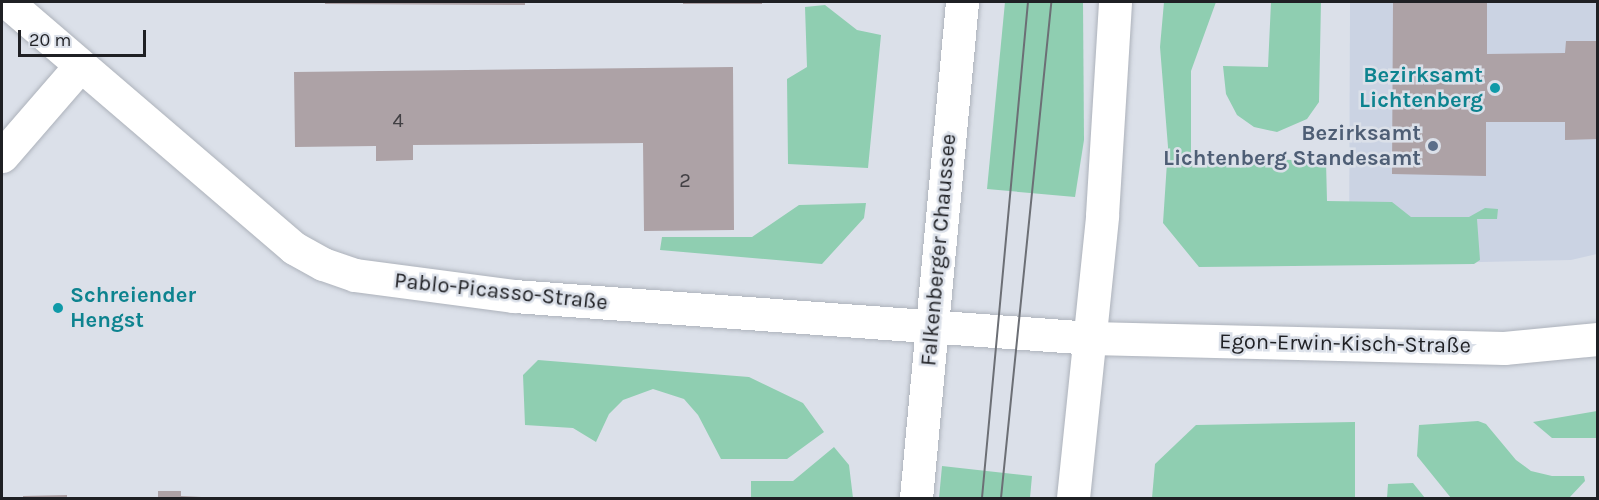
<!DOCTYPE html>
<html>
<head>
<meta charset="utf-8">
<style>
	body { margin:0 }
	#map { position:relative; width:1599px; height:500px; overflow:hidden; background:#dbe0e9; font-family:Karla,sans-serif }
	div>[style] { position:absolute }
	.built>* { inset:0; background:#cbd3e3 }
	.green>* { inset:0; background:#8fceb1 }
	.building>* { inset:0; background:#ada2a6; transform-origin:0 0 }
	.roads { filter:drop-shadow(0 0 2px #adb2bb) drop-shadow(0 0 2px #adb2bb) }
	.minor>* { height:33px; margin:-16.5px; padding:0 16.5px; transform-origin:16.5px; border-radius:16.5px; background:#fff }
	.tertiary>* { height:33px; margin:-16.5px; padding:0 16.5px; transform-origin:16.5px; border-radius:16.5px; background:#fff }
	.secondary>* { height:33px; margin:-16.5px; padding:0 16.5px; transform-origin:16.5px; border-radius:16.5px; background:#fff }
	.tram>* { height:1.5px; margin:-0.75px; padding:0 0.75px; transform-origin:0.75px; border-radius:0.75px; background:#6c6f75 }
	.dots>* { width:16px; height:16px; translate:-50% -50%; box-sizing:border-box; border:3px solid #dbe0e9; border-radius:50% }
	span { translate:-50% -50%; white-space:nowrap; text-align:center; line-height:1.15; -webkit-text-stroke:5px #dbe0e9; paint-order:stroke }
	.number-label { font-size:20px; color:#424044 }
	.number-label span { -webkit-text-stroke-width:0 }
	.culture-label { font-size:22px; color:#0d838f; font-weight:700 }
	.right { translate:-100% -50%; text-align:right }
	.left { translate:0 -50%; text-align:left }
	.service-label { font-size:22px; color:#4e5e75; font-weight:700 }
	.street-label { font-size:22px; color:#1f2024 }
	.frame { position:absolute; inset:0; border:3px solid #1f2024; pointer-events:none }
	.scale { position:absolute; left:18px; top:30px; width:128px; height:27px; box-sizing:border-box; border:3px solid #1f2024; border-top:0; padding-left:8px; font-size:18px; line-height:21px; white-space:nowrap; color:#1f2024; -webkit-text-stroke:4px #dbe0e9; paint-order:stroke }
</style>
</head>
<body>
<div id="map">
	<div class="built">
		<div style="clip-path:polygon(1350px 2px,1597px 2px,1597px 254px,1571px 260px,1349px 265px)"></div>
	</div>
	<div class="green">
		<div style="clip-path:polygon(1005px 2px,1083px 2px,1084px 140px,1075px 197px,987px 189px)"></div>
		<div style="clip-path:polygon(1164px 2px,1216px 2px,1191px 71px,1191px 157px,1326px 161px,1327px 201px,1392px 202px,1411px 217px,1469px 217px,1485px 208px,1498px 209px,1497px 219px,1477px 219px,1480px 260px,1474px 264px,1199px 267px,1163px 223px,1168px 147px,1160px 47px)"></div>
		<div style="clip-path:polygon(1271px 2px,1321px 2px,1319px 102px,1307px 119px,1277px 132px,1254px 127px,1237px 115px,1226px 94px,1223px 66px,1268px 67px)"></div>
		<div style="clip-path:polygon(825px 5px,857px 30px,881px 35px,868px 168px,788px 164px,787px 79px,807px 67px,805px 7px)"></div>
		<div style="clip-path:polygon(866px 203px,864px 218px,822px 264px,660px 250px,662px 237px,752px 237px,799px 205px)"></div>
		<div style="clip-path:polygon(538px 360px,749px 377px,803px 403px,824px 432px,787px 459px,721px 459px,698px 415px,684px 399px,653px 389px,623px 400px,609px 414px,596px 442px,573px 428px,525px 425px,523px 375px)"></div>
		<div style="clip-path:polygon(1597px 411px,1597px 438px,1552px 438px,1533px 422px)"></div>
		<div style="clip-path:polygon(1478px 421px,1486px 424px,1516px 460px,1531px 471px,1552px 476px,1584px 476px,1585px 481px,1569px 498px,1451px 498px,1417px 456px,1419px 425px)"></div>
		<div style="clip-path:polygon(1355px 422px,1355px 498px,1152px 498px,1155px 464px,1196px 425px)"></div>
		<div style="clip-path:polygon(834px 447px,849px 465px,853px 498px,751px 498px,751px 481px,793px 481px)"></div>
		<div style="clip-path:polygon(942px 466px,1032px 476px,1030px 498px,939px 498px)"></div>
		<div style="clip-path:polygon(1413px 483px,1425px 498px,1387px 498px,1388px 484px)"></div>
	</div>
	<div class="building">
		<div style="clip-path:polygon(325px 2px,525px 2px,525px 5px,325px 4px)"></div>
		<div style="left:683px;top:2px;width:79px;height:2px"></div>
		<div style="clip-path:polygon(1393px 2px,1487px 2px,1487px 54px,1565px 53px,1566px 41px,1598px 41px,1598px 139px,1565px 140px,1565px 122px,1486px 122px,1486px 176px,1392px 174px)"></div>
		<div style="clip-path:polygon(733px 67px,734px 230px,644px 231px,643px 143px,413px 145px,413px 160px,376px 161px,376px 146px,295px 147px,294px 72px)"></div>
		<div style="clip-path:polygon(158px 491px,181px 491px,181px 496px,222px 498px,158px 498px)"></div>
		<div style="clip-path:polygon(67px 495px,67px 498px,23px 498px,23px 496px)"></div>
	</div>
	<div class="roads">
		<div class="minor">
			<div style="left:2px;top:156px;width:119px;rotate:-49.1deg"></div>
		</div>
		<div class="tertiary">
			<div style="left:1091px;top:338px;width:413px;rotate:1.4deg"></div>
			<div style="left:1504px;top:348px;width:94px;rotate:-5.5deg"></div>
		</div>
		<div class="secondary">
			<div style="left:7px;top:2px;width:378px;rotate:40.6deg"></div>
			<div style="left:294px;top:248px;width:33px;rotate:29deg"></div>
			<div style="left:323px;top:264px;width:34px;rotate:19deg"></div>
			<div style="left:355px;top:275px;width:160px;rotate:7.5deg"></div>
			<div style="left:514px;top:296px;width:579px;rotate:4.16deg"></div>
			<div style="left:916px;top:498px;width:498px;rotate:-84.7deg"></div>
			<div style="left:1073px;top:498px;width:284px;rotate:-84.1deg"></div>
			<div style="left:1102px;top:215px;width:213px;rotate:-86.5deg"></div>
		</div>
	</div>
	<div class="tram">
		<div style="left:982px;top:498px;width:498px;rotate:-84.7deg"></div>
		<div style="left:1001px;top:498px;width:499px;rotate:-84.2deg"></div>
	</div>
	<div class="dots">
		<div style="left:1495px;top:88px;background:#0f9aa8"></div>
		<div style="left:1433px;top:146px;background:#5c6f8a"></div>
		<div style="left:58px;top:308px;background:#0f9aa8"></div>
	</div>
	<div class="number-label">
		<span style="left:398px;top:120px">4</span>
		<span style="left:685px;top:180px">2</span>
	</div>
	<div class="culture-label">
		<span class="right" style="left:1483px;top:88px">Bezirksamt<br>Lichtenberg</span>
		<span class="left" style="left:70px;top:308px">Schreiender<br>Hengst</span>
	</div>
	<div class="service-label">
		<span class="right" style="left:1421px;top:146px">Bezirksamt<br>Lichtenberg Standesamt</span>
	</div>
	<div class="street-label">
		<span style="left:939px;top:250px;rotate:-85deg">Falkenberger Chaussee</span>
		<span style="left:501px;top:292px;rotate:6deg">Pablo-Picasso-Straße</span>
		<span style="left:1345px;top:344px;rotate:1deg">Egon-Erwin-Kisch-Straße</span>
	</div>
	<div class="frame"></div>
	<div class="scale">20 m</div>
</div>
</body>
</html>
